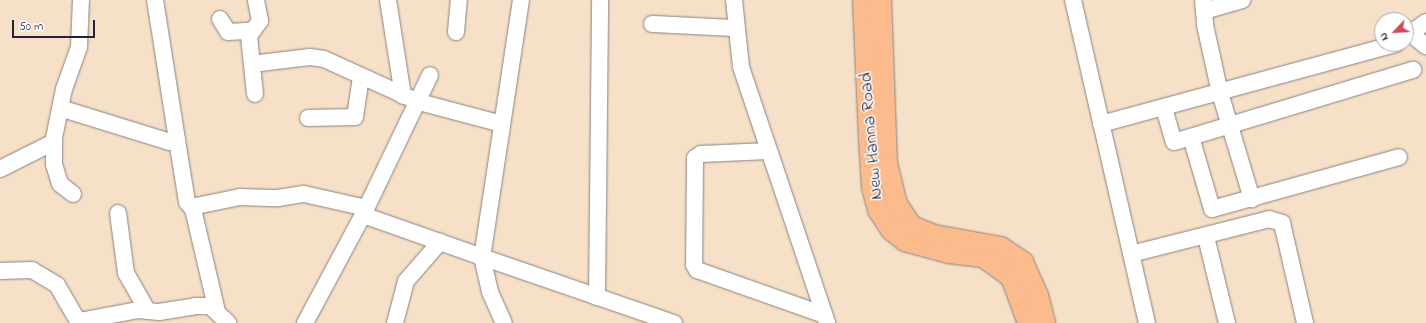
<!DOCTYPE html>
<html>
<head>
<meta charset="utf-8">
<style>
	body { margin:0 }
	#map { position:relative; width:1426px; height:323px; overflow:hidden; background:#f6e0c7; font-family:"Indie Flower",sans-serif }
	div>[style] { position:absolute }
	.roads { filter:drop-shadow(0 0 1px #8c8181) drop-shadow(0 0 1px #8c8181) }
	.minor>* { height:16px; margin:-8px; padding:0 8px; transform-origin:8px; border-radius:8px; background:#fff }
	.major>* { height:20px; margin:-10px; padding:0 10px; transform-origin:10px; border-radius:10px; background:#fbbb8c }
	span { translate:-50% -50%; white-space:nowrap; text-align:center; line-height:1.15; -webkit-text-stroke:3px #fff; paint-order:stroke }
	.street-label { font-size:18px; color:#22223b }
	.north { position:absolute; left:1374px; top:12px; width:40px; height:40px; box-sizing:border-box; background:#fff; border:1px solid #a7a7b1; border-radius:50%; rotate:245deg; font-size:11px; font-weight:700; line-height:16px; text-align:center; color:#22223b }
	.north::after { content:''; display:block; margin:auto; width:14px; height:18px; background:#d1495b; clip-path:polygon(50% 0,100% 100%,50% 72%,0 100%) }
	.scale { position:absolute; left:12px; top:20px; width:83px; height:18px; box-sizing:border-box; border:2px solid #22223b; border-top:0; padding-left:5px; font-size:12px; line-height:14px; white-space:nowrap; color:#22223b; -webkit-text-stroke:3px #fff; paint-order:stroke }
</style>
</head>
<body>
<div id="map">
	<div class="roads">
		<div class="minor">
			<div style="left:388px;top:0;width:97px;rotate:81.1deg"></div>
			<div style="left:521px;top:0;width:260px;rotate:98.6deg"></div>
			<div style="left:482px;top:257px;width:203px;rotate:19deg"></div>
			<div style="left:734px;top:0;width:67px;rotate:84deg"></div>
			<div style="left:741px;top:67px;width:270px;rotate:71.4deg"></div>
			<div style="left:1073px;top:0;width:331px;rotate:77.1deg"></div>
			<div style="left:1203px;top:0;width:25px;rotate:85deg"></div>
			<div style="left:1205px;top:25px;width:70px;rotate:77.6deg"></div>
			<div style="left:1220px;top:93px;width:111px;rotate:73.2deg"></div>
			<div style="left:1204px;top:11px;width:40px;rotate:-16deg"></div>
			<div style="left:220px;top:19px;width:15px;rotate:58deg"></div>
			<div style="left:228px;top:32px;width:22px;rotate:-3deg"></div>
			<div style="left:1426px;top:22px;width:14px;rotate:144deg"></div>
			<div style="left:1415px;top:30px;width:8px;rotate:83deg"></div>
			<div style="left:1416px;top:38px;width:13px;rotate:39deg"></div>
			<div style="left:652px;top:24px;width:83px;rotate:2.8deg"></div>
			<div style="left:456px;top:32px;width:32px;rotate:-85deg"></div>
			<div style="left:252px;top:64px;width:58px;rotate:-6.9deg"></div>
			<div style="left:310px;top:57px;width:14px;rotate:8deg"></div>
			<div style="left:324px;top:59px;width:104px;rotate:24.4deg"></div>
			<div style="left:419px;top:102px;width:86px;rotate:14.8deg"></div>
			<div style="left:255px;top:94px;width:58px;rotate:-95.9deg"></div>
			<div style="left:249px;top:36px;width:19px;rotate:-54deg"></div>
			<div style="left:260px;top:21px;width:21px;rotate:-101deg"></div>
			<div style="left:60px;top:108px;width:115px;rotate:17.2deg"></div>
			<div style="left:170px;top:142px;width:7px;rotate:-16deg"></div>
			<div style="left:177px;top:140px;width:142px;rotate:-98.9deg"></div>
			<div style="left:1164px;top:108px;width:35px;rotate:74deg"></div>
			<div style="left:1174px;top:142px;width:250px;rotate:-16.8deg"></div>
			<div style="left:308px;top:118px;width:47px;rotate:-1.2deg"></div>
			<div style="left:355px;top:117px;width:40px;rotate:-81.5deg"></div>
			<div style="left:1101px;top:124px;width:306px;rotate:-15.2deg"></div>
			<div style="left:1191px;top:137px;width:75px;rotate:73.7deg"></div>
			<div style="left:1212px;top:209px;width:194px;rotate:-15.5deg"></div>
			<div style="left:177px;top:140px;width:63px;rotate:80.8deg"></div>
			<div style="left:187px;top:202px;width:9px;rotate:49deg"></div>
			<div style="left:193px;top:209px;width:105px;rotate:76.8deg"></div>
			<div style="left:769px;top:151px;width:68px;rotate:177.5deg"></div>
			<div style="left:701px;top:154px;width:7px;rotate:146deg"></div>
			<div style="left:695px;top:158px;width:107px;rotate:90.5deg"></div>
			<div style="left:694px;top:265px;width:6px;rotate:59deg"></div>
			<div style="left:697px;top:270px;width:135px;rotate:19.5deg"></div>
			<div style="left:0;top:169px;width:60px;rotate:-26.6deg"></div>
			<div style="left:73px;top:194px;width:16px;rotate:-142deg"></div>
			<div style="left:60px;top:184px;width:21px;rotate:-107deg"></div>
			<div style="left:54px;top:164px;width:26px;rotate:-90deg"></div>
			<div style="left:54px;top:138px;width:50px;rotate:-78.5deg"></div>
			<div style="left:64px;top:89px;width:45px;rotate:-70.3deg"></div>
			<div style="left:79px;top:47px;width:47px;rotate:-87.6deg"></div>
			<div style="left:191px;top:207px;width:50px;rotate:-11.5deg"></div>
			<div style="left:240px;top:197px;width:38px;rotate:2deg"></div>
			<div style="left:278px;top:198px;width:26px;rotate:-9deg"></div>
			<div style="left:304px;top:194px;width:64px;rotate:12.7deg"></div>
			<div style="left:118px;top:213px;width:61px;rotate:82.4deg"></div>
			<div style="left:126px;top:273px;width:43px;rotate:60.4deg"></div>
			<div style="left:363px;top:215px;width:126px;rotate:19.4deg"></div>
			<div style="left:482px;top:257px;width:36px;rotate:77deg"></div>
			<div style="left:490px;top:292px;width:34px;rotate:66deg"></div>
			<div style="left:1206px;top:237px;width:89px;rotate:76.3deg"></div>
			<div style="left:1131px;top:254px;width:142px;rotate:-14.2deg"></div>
			<div style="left:1269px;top:219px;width:14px;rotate:17deg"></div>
			<div style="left:1282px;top:223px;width:103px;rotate:77deg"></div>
			<div style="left:0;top:271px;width:32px;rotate:-2deg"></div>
			<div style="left:32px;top:270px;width:29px;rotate:31deg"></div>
			<div style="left:57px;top:285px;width:44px;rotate:59.9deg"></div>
			<div style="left:597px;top:297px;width:297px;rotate:-89.4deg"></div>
			<div style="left:79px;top:321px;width:61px;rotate:-10.4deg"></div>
			<div style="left:139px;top:310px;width:20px;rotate:6deg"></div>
			<div style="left:159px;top:312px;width:36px;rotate:-9deg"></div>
			<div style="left:195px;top:306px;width:15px"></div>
			<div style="left:210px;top:306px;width:25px;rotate:43deg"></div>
			<div style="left:305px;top:323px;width:123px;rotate:-61.8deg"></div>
			<div style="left:363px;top:215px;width:155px;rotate:-64.4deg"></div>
			<div style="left:395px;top:323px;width:43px;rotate:-75.3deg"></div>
			<div style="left:406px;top:281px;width:52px;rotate:-48.9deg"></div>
		</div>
		<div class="major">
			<div style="left:863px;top:0;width:138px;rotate:87.5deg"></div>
			<div style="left:869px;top:138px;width:49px;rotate:86.5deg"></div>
			<div style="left:872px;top:187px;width:24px;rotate:75deg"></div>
			<div style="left:878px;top:210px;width:24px;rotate:57deg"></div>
			<div style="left:891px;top:230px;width:18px;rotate:38deg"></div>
			<div style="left:905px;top:241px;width:46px;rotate:15.3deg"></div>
			<div style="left:949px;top:253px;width:34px;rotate:7deg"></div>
			<div style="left:983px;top:257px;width:34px;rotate:36deg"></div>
			<div style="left:1011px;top:277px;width:49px;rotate:69.7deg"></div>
			<div style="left:881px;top:0;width:163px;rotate:87.9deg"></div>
			<div style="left:887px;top:163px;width:42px;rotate:76.3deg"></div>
			<div style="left:897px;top:204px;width:27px;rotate:56deg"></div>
			<div style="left:912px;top:226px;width:24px;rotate:22deg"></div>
			<div style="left:934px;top:235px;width:68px;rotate:10.2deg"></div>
			<div style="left:1001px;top:247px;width:27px;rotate:34deg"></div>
			<div style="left:1023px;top:262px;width:36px;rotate:66deg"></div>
			<div style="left:1038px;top:295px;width:29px;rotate:76deg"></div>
		</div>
	</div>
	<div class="street-label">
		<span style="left:872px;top:136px;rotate:-95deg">New Hanna Road</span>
	</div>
	<div class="north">N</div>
	<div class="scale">50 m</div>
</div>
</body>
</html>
